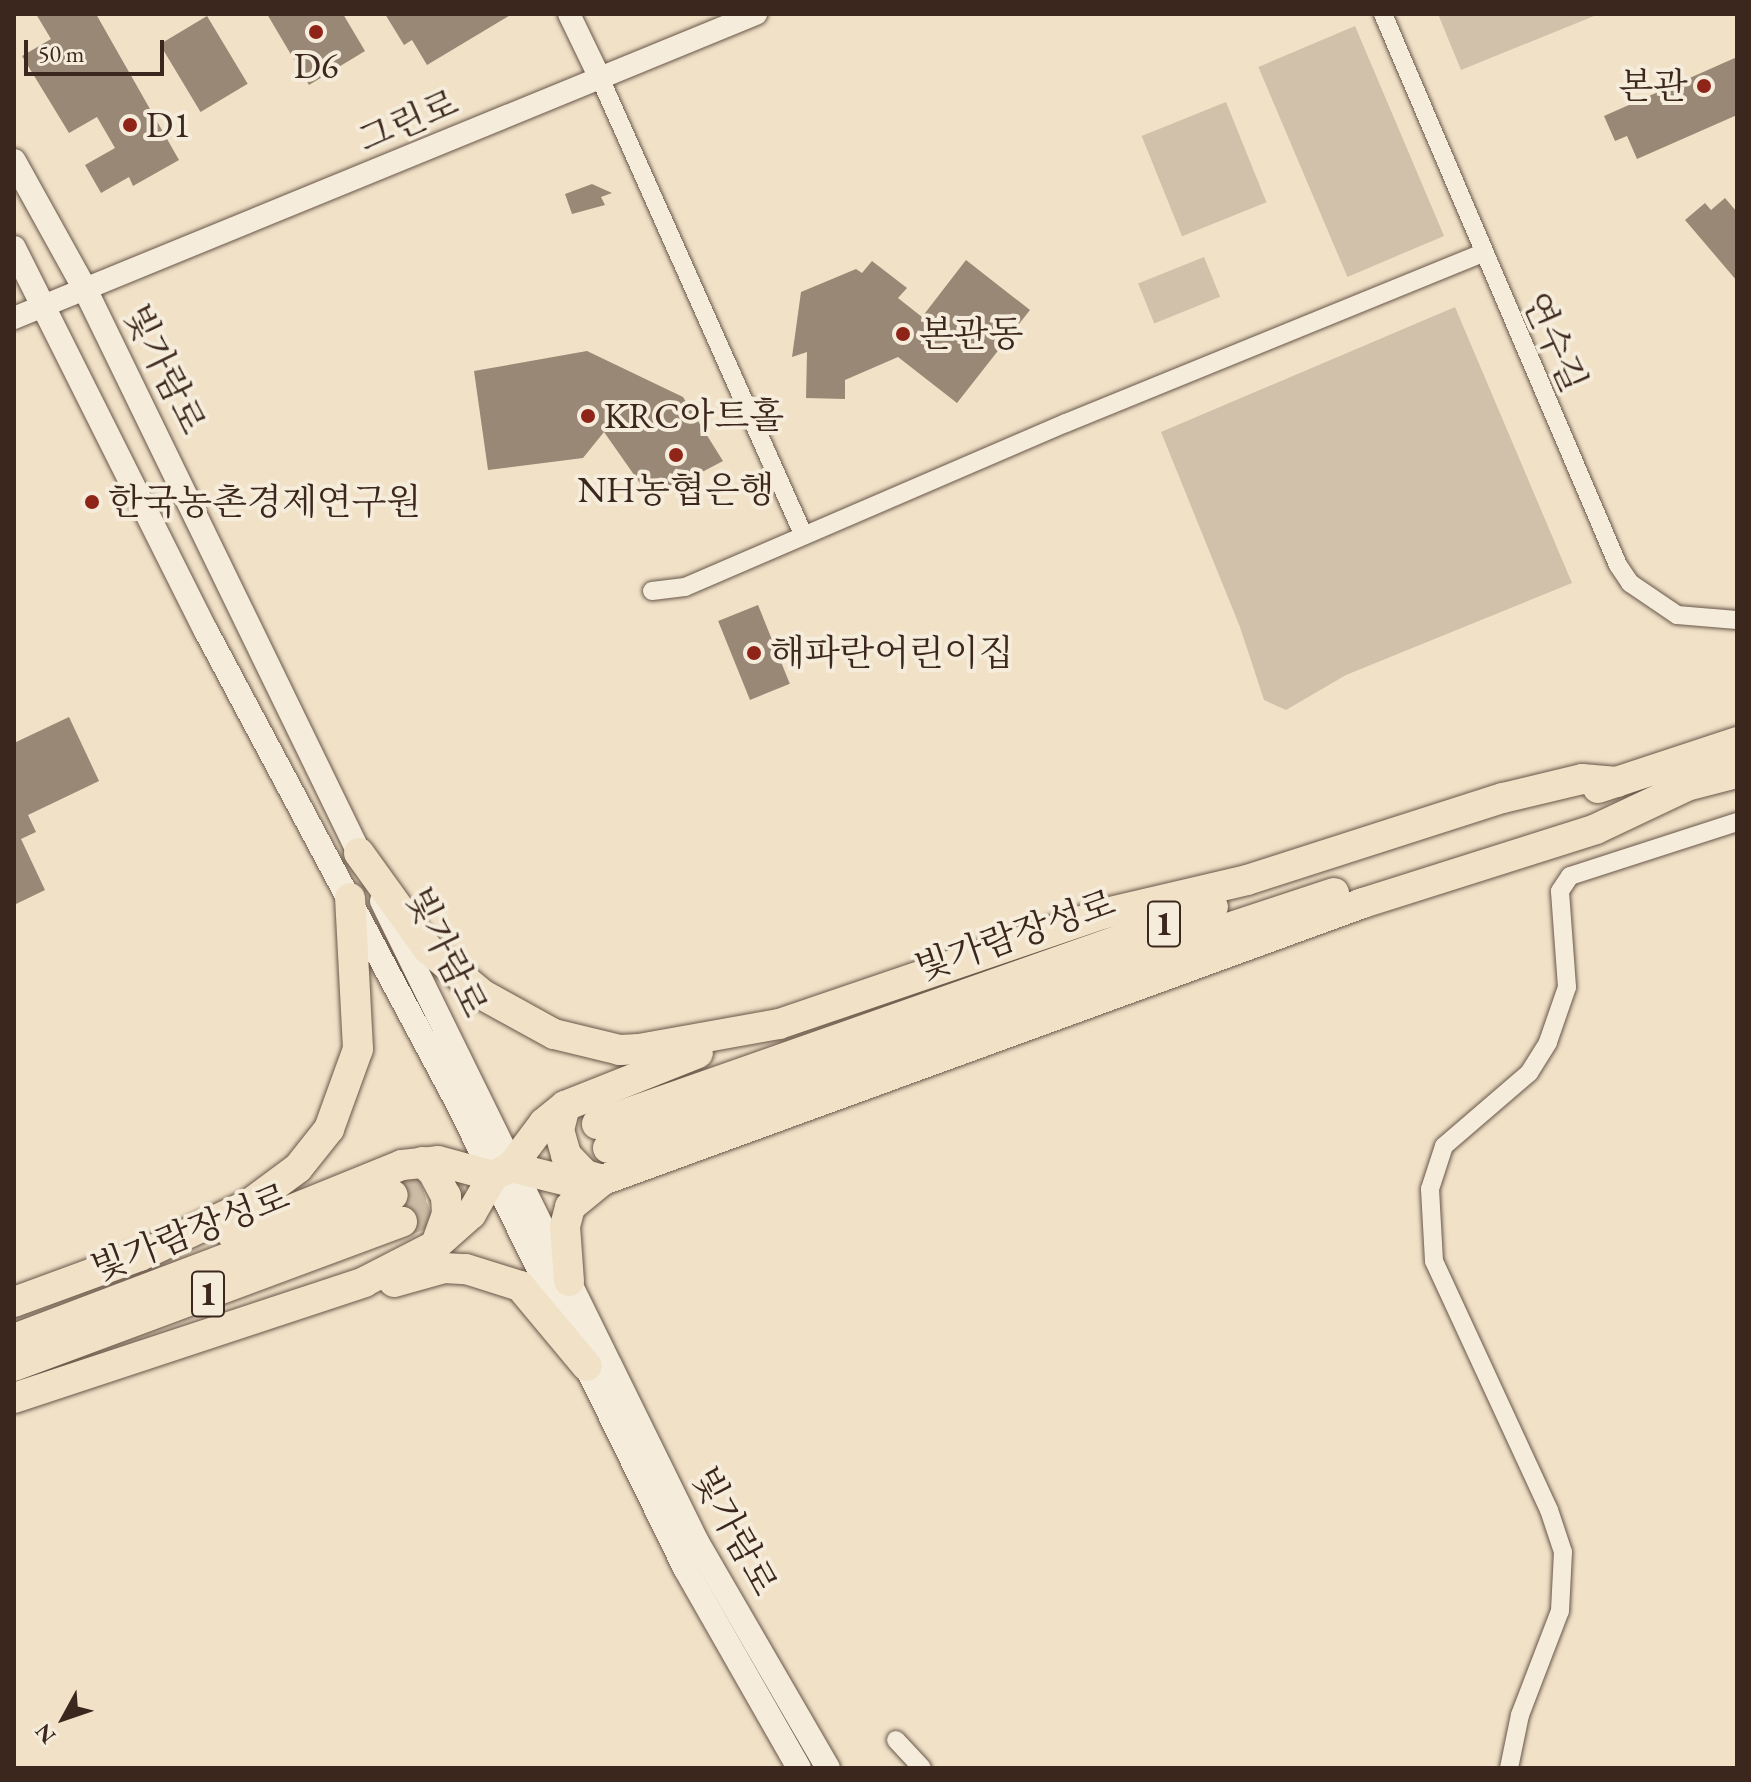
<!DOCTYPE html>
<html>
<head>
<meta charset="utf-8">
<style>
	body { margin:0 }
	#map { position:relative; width:1751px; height:1782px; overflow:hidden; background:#f0e1c7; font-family:"EB Garamond","Noto Serif KR",serif }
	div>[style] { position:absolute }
	.green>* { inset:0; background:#d1c1aa; transform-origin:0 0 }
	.building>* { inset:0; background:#998875; transform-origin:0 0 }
	.trunk-tunnel>* { height:30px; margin-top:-15px; transform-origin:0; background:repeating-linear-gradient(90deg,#ccbca5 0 30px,transparent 0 45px) }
	.roads { filter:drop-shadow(0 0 2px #685648) drop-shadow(0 0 2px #685648) }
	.minor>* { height:18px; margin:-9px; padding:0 9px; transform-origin:9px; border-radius:9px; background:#f5ecdb }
	.tertiary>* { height:22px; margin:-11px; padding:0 11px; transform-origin:11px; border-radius:11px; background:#f5ecdb }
	.secondary>* { height:24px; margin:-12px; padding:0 12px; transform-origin:12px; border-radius:12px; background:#f5ecdb }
	.trunk>* { height:30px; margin:-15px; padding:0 15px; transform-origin:15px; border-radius:15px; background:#f0e1c7 }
	.dots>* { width:22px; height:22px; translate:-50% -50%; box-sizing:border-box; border:4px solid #f5ecdb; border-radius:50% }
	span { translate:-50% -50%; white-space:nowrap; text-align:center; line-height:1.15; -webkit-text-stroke:8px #f5ecdb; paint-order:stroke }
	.shield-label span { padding:2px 6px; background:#f5ecdb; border:2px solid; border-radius:6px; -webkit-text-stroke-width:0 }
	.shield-label { font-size:34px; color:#3b271d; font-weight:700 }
	.poi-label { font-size:36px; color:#3b271d }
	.right { translate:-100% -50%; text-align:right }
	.left { translate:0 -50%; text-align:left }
	.street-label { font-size:36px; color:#3b271d }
	.frame { position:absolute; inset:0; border:16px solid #3b271d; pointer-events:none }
	.north { position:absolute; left:24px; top:1678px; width:80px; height:80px; -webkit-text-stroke:6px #f5ecdb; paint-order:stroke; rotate:230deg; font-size:22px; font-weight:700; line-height:32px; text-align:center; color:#3b271d }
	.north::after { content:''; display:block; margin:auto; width:28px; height:36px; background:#3b271d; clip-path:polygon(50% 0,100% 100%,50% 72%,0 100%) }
	.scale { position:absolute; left:24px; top:40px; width:140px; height:36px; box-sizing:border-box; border:4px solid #3b271d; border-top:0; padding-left:10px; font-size:24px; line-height:28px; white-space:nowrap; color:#3b271d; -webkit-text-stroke:6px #f5ecdb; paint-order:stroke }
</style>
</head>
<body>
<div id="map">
	<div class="green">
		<div style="clip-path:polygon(1438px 14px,1599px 14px,1461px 70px)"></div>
		<div style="left:1355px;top:26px;width:228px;height:105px;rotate:67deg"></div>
		<div style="left:1226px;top:102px;width:108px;height:91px;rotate:68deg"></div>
		<div style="left:1204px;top:257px;width:43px;height:71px;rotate:68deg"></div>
		<div style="clip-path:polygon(1455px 307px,1572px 583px,1346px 675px,1286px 710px,1264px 700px,1240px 627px,1161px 432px)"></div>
	</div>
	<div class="building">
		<div style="clip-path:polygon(36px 14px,96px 14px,179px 160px,133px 186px,129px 177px,101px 193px,85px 165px,115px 148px,97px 117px,69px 133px,22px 56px,51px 39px)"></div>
		<div style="clip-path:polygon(267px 14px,343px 14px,365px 51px,309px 85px)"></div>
		<div style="clip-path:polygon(385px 14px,512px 14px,427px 65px,412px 40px,404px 45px)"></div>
		<div style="left:207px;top:16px;width:79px;height:55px;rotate:59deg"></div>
		<div style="clip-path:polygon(1737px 57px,1737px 115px,1637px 159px,1627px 136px,1615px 141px,1604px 116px)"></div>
		<div style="clip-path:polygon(592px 184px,612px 193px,601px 197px,605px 205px,572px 214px,565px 194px)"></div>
		<div style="clip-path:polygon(1725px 198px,1737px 212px,1737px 281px,1685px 220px,1705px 203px,1711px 210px)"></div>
		<div style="clip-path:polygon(966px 260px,1030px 310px,957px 403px,898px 357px,845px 380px,845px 399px,806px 398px,807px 352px,792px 357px,801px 292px,856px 269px,862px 273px,872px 261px,907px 288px,898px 298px,922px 317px)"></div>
		<div style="clip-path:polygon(587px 351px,683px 397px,723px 461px,651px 499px,604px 432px,583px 458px,488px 470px,474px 371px)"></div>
		<div style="left:758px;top:605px;width:85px;height:43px;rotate:68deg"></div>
		<div style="clip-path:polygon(69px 717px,99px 781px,28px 815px,36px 832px,21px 839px,45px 890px,14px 905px,14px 743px)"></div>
	</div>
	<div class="trunk-tunnel">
		<div style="left:393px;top:1195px;width:70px;rotate:-19.2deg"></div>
		<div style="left:402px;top:1222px;width:70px;rotate:-20deg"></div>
	</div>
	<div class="roads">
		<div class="minor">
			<div style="left:1383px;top:14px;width:599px;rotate:66.9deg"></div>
			<div style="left:1618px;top:565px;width:22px;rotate:56deg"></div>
			<div style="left:1630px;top:583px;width:57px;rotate:34.2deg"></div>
			<div style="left:1677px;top:615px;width:60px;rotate:4.8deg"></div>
			<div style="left:600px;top:78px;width:499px;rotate:66deg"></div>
			<div style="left:652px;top:591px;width:33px;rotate:-7deg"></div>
			<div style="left:685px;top:587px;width:415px;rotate:-23.3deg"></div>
			<div style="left:1066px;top:423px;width:448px;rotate:-22.2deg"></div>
			<div style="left:896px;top:1740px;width:38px;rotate:47deg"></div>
			<div style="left:1509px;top:1768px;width:54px;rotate:-78.3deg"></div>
			<div style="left:1520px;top:1715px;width:111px;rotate:-69deg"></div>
			<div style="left:1560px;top:1611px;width:59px;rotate:-87.1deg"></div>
			<div style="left:1563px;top:1552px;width:44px;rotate:-108.4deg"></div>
			<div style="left:1549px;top:1510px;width:274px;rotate:-114.8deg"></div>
			<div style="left:1434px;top:1261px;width:72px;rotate:-93.2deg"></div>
			<div style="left:1430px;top:1189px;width:45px;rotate:-72deg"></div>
			<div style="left:1444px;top:1146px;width:112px;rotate:-40.7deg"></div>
			<div style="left:1529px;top:1073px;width:36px;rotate:-58deg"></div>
			<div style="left:1548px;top:1042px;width:58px;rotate:-70.9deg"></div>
			<div style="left:1567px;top:987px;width:96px;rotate:-94.2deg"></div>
			<div style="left:1560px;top:891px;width:18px;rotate:-56deg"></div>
			<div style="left:1570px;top:876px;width:176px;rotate:-17.9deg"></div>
		</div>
		<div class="tertiary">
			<div style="left:569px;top:14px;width:71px;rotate:64.2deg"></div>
			<div style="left:14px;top:318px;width:802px;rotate:-22.28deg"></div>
		</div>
		<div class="secondary">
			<div style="left:14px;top:161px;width:149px;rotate:61deg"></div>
			<div style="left:86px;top:291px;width:640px;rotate:64.08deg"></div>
			<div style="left:14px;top:248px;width:428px;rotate:63.4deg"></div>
			<div style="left:206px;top:631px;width:536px;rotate:61.95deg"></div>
			<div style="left:458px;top:1104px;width:517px;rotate:63.93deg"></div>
			<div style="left:685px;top:1568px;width:230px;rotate:60.3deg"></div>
			<div style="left:382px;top:901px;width:714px;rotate:63.83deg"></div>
			<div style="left:697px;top:1542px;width:261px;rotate:59.9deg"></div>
		</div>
		<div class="trunk">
			<div style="left:1598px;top:788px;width:146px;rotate:-18.3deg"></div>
			<div style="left:1667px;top:791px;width:72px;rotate:-14.4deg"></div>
			<div style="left:359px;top:853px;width:118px;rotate:54.3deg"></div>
			<div style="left:428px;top:949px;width:72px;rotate:39.9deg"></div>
			<div style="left:483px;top:995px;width:81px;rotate:28.8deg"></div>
			<div style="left:554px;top:1034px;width:68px;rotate:13.6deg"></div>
			<div style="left:620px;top:1050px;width:19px;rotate:-3deg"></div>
			<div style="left:639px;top:1049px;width:142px;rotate:-10.1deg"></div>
			<div style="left:779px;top:1024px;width:341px;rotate:-18.8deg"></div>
			<div style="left:1102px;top:914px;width:149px;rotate:-13.2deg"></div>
			<div style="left:1247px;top:880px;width:269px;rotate:-17.8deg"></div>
			<div style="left:1503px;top:798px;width:81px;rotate:-13.5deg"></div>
			<div style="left:1582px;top:779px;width:35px;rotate:5deg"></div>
			<div style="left:565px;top:1106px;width:25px;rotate:104deg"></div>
			<div style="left:559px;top:1130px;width:26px;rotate:74deg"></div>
			<div style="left:566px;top:1155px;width:28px;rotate:46deg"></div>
			<div style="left:585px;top:1175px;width:19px;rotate:16deg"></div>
			<div style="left:597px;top:1124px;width:653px;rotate:-19.41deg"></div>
			<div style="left:608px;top:1148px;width:493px;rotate:-19.9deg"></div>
			<div style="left:1071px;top:980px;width:277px;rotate:-18.3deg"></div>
			<div style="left:422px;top:1162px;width:15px;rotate:42deg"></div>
			<div style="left:433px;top:1172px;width:27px;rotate:62deg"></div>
			<div style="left:446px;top:1196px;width:18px;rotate:87deg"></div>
			<div style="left:447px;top:1214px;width:33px;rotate:110deg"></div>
			<div style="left:511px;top:1167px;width:58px;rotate:14deg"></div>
			<div style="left:567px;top:1181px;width:32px"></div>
			<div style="left:232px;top:1234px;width:183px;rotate:-22.1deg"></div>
			<div style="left:402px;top:1165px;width:36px;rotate:-6deg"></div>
			<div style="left:438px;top:1161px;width:57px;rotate:15.3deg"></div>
			<div style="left:569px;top:1281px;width:55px;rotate:-94.2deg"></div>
			<div style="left:565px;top:1226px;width:20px;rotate:-75deg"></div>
			<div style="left:570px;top:1207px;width:43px;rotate:-39.3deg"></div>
			<div style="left:603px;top:1180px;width:809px;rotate:-20.03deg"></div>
			<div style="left:1363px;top:903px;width:244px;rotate:-17.6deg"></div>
			<div style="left:1596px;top:829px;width:98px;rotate:-25.3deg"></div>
			<div style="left:394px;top:1282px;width:52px;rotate:-15.6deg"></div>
			<div style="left:444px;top:1268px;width:22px;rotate:3deg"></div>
			<div style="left:466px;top:1269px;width:57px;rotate:17.5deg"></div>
			<div style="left:520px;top:1286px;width:104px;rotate:50.1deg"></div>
			<div style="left:14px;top:1302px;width:134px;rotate:-20.1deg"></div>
			<div style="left:140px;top:1256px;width:119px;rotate:-25.3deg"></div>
			<div style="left:248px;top:1205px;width:62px;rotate:-36.5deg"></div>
			<div style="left:298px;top:1168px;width:50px;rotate:-51.5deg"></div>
			<div style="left:329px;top:1129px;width:85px;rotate:-70.1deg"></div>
			<div style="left:358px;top:1049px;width:151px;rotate:-93deg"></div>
			<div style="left:14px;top:1339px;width:405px;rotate:-20.8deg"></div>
			<div style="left:14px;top:1366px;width:414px;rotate:-20.4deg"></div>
			<div style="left:14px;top:1398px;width:369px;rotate:-18.3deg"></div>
			<div style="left:364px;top:1282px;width:81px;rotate:-27.2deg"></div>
			<div style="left:436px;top:1245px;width:47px;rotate:-41.5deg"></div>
			<div style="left:471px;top:1214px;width:44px;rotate:-59.9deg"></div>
			<div style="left:493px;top:1176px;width:20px;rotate:-27deg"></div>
			<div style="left:511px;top:1167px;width:55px;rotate:-53.1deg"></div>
			<div style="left:544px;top:1123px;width:27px;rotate:-39deg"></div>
			<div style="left:565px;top:1106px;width:143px;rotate:-21.7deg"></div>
		</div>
	</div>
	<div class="dots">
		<div style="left:316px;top:32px;background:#8f2418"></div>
		<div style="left:1704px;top:86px;background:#8f2418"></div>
		<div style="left:130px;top:125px;background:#8f2418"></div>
		<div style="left:903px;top:334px;background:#8f2418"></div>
		<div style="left:588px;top:416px;background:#8f2418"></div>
		<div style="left:676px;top:455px;background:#8f2418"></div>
		<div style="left:92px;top:502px;background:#8f2418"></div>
		<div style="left:754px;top:653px;background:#8f2418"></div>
	</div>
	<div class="shield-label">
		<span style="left:1164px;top:924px">1</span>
		<span style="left:208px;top:1294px">1</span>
	</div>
	<div class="poi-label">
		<span style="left:316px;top:66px">D6</span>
		<span class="right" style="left:1688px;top:86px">본관</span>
		<span class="left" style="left:146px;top:125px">D1</span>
		<span class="left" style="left:919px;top:334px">본관동</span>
		<span class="left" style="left:604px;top:416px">KRC아트홀</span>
		<span style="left:676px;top:490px">NH농협은행</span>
		<span class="left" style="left:108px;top:502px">한국농촌경제연구원</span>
		<span class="left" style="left:770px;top:653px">해파란어린이집</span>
	</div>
	<div class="street-label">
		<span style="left:408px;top:121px;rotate:-23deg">그린로</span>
		<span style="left:1555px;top:342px;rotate:66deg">연수길</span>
		<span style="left:165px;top:369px;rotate:64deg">빛가람로</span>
		<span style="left:1015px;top:935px;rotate:-19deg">빛가람장성로</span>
		<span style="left:447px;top:952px;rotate:64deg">빛가람로</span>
		<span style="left:190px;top:1232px;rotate:-21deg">빛가람장성로</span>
		<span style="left:735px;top:1531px;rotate:62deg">빛가람로</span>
	</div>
	<div class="frame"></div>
	<div class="north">N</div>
	<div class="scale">50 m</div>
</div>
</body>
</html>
